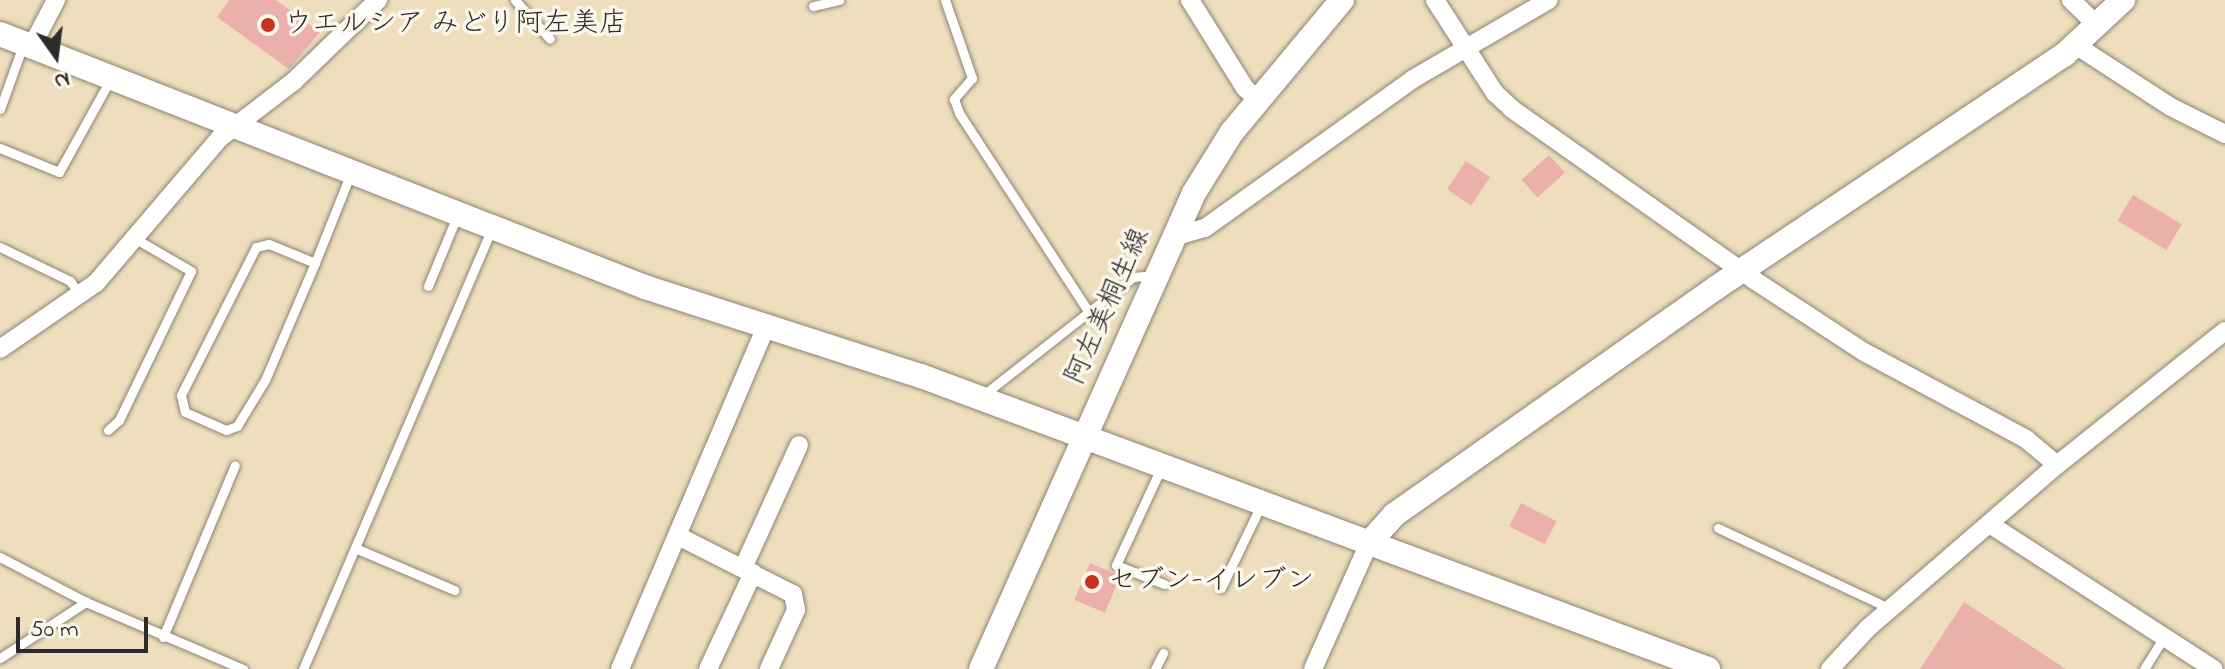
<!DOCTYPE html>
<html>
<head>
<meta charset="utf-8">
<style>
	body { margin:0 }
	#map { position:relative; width:2225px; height:669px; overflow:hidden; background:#eedebd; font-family:"Indie Flower","Klee One",sans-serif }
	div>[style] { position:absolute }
	.building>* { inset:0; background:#ebb0ab; transform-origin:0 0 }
	.roads { filter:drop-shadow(0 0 2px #8c8474) drop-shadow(0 0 2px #8c8474) }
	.lane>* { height:9px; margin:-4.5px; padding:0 4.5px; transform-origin:4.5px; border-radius:4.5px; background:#fff }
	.street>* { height:18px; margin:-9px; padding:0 9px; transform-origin:9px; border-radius:9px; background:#fff }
	.secondary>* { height:24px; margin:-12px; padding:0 12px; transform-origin:12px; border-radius:12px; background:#fff }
	.dots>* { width:22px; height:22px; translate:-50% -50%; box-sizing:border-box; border:4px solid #fbf7ec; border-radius:50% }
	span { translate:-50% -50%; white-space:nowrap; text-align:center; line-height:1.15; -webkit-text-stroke:7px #fbf7ec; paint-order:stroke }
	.poi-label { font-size:28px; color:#2b2b2b }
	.left { translate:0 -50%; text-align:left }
	.street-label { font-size:28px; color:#2b2b2b }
	.north { position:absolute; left:16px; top:16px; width:80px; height:80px; -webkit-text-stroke:6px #fbf7ec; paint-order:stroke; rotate:166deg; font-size:22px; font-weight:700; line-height:32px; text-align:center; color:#2b2b2b }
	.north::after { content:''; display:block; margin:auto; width:28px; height:36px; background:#2b2b2b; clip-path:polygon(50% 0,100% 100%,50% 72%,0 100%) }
	.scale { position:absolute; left:16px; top:617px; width:132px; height:36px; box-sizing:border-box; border:4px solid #2b2b2b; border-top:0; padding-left:10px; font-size:24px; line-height:28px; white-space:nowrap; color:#2b2b2b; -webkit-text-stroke:6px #fbf7ec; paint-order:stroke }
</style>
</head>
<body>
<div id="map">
	<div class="building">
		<div style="clip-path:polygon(230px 0,276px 0,320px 32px,289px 69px,217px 17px)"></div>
		<div style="left:1549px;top:155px;width:24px;height:37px;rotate:48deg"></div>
		<div style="left:1466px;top:161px;width:29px;height:34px;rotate:34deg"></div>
		<div style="left:2133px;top:195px;width:57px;height:30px;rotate:31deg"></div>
		<div style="left:1521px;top:503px;width:40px;height:26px;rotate:27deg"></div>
		<div style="left:1090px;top:563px;width:33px;height:40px;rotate:23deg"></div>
		<div style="clip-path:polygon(1964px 602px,2066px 669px,1920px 669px)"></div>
	</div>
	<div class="roads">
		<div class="lane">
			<div style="left:515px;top:0;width:52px;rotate:48.1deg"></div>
			<div style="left:945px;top:0;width:83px;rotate:70.9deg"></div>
			<div style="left:972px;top:78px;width:28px;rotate:131deg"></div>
			<div style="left:954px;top:99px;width:15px;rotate:70deg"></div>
			<div style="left:959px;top:113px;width:234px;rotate:56.9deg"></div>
			<div style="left:813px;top:6px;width:27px;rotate:-13deg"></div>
			<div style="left:0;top:109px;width:68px;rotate:-70.2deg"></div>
			<div style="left:0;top:148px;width:64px;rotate:22.1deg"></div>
			<div style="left:59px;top:172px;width:107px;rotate:-61deg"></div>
			<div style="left:0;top:247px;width:78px;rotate:25.9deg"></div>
			<div style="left:70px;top:281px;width:19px;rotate:54deg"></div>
			<div style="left:315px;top:263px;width:50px;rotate:-157.6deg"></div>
			<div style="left:269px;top:244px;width:13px;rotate:167deg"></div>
			<div style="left:256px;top:247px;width:166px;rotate:116.9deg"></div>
			<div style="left:181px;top:395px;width:17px;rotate:77deg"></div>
			<div style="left:185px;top:412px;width:45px;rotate:23.7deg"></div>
			<div style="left:226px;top:430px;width:12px;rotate:-20deg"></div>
			<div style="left:237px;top:426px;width:54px;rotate:-58.7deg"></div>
			<div style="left:265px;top:380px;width:127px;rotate:-66.9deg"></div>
			<div style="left:315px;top:263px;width:95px;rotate:-68.3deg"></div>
			<div style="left:428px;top:286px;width:76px;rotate:-67.5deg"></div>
			<div style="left:982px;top:396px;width:192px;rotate:-38.2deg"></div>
			<div style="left:1133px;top:277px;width:23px;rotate:-5deg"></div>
			<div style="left:108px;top:430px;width:15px;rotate:-42deg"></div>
			<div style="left:119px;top:420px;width:165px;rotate:-64.2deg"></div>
			<div style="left:191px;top:271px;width:66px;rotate:-149.9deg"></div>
			<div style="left:1161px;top:468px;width:107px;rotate:114.9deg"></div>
			<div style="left:1116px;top:565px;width:52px;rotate:21.6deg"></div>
			<div style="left:1718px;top:528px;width:191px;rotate:25.1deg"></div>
			<div style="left:355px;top:548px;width:108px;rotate:23deg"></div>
			<div style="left:0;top:557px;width:97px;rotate:27.6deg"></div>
			<div style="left:86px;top:602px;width:171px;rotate:23.1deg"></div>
			<div style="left:1221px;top:588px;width:92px;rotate:-64.3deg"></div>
			<div style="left:163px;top:637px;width:186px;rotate:-67.3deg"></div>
			<div style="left:0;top:658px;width:103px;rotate:-33.1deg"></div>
			<div style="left:303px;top:669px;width:479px;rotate:-66.8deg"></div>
			<div style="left:1155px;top:669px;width:18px;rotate:-63deg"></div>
			<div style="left:2144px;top:669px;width:34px;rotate:-58deg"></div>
		</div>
		<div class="street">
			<div style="left:1190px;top:0;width:104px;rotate:58deg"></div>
			<div style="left:1245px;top:88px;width:18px;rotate:43deg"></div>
			<div style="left:1435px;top:0;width:111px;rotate:57.2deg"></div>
			<div style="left:1495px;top:93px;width:23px;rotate:43deg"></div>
			<div style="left:1512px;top:109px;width:296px;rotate:35.2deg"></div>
			<div style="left:1754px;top:280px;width:131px;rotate:33.2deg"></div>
			<div style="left:1864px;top:352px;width:184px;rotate:28.2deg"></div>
			<div style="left:2026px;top:439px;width:40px;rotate:40deg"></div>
			<div style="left:2071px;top:0;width:37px;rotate:44deg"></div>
			<div style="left:32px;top:46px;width:52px;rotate:-62.4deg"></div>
			<div style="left:2077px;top:46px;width:112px;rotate:33deg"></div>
			<div style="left:2171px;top:107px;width:60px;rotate:26.6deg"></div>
			<div style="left:1173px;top:237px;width:33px;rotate:-16deg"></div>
			<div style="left:1205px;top:228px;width:256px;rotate:-35.6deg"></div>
			<div style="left:1413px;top:79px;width:157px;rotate:-30.2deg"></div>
			<div style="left:0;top:349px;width:116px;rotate:-34.5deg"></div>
			<div style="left:96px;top:283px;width:191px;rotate:-49.5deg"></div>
			<div style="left:220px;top:138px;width:93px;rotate:-37.6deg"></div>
			<div style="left:294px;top:81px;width:117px;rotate:-44deg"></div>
			<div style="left:1991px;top:525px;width:265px;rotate:32.9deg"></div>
			<div style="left:678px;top:536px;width:129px;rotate:26.8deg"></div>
			<div style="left:793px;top:594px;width:16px;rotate:79deg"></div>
			<div style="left:796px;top:610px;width:65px;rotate:114.6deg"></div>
			<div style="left:743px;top:568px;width:135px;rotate:-65.5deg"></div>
			<div style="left:620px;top:669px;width:372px;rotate:-66.9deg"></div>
			<div style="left:708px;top:669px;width:106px;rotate:-64.9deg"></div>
			<div style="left:1313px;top:669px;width:138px;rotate:-66deg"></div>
			<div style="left:1830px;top:669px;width:56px;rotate:-47.2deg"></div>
			<div style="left:1868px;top:628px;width:250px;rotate:-40.8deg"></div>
			<div style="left:2057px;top:465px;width:215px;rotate:-38.6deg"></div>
		</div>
		<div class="secondary">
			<div style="left:0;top:34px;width:693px;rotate:21.42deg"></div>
			<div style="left:645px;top:287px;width:290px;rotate:17.9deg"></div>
			<div style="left:921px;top:376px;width:840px;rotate:20.42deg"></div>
			<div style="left:1369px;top:543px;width:38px;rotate:-48deg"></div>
			<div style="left:1394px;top:515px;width:395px;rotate:-35.2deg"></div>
			<div style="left:1717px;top:287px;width:417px;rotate:-33.8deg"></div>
			<div style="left:2064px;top:55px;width:81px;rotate:-43deg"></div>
			<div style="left:981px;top:669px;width:521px;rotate:-65.89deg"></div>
			<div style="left:1194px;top:193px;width:72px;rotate:-58.1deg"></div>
			<div style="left:1232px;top:132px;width:172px;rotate:-50.2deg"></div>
		</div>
	</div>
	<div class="dots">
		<div style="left:268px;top:25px;background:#c8321e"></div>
		<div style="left:1092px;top:582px;background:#c8321e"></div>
	</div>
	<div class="poi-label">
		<span class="left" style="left:284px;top:25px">ウエルシア みどり阿左美店</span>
		<span class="left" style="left:1108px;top:582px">セブン-イレブン</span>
	</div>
	<div class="street-label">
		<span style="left:1109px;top:307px;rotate:-66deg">阿左美桐生線</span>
	</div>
	<div class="north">N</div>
	<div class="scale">50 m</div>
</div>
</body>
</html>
